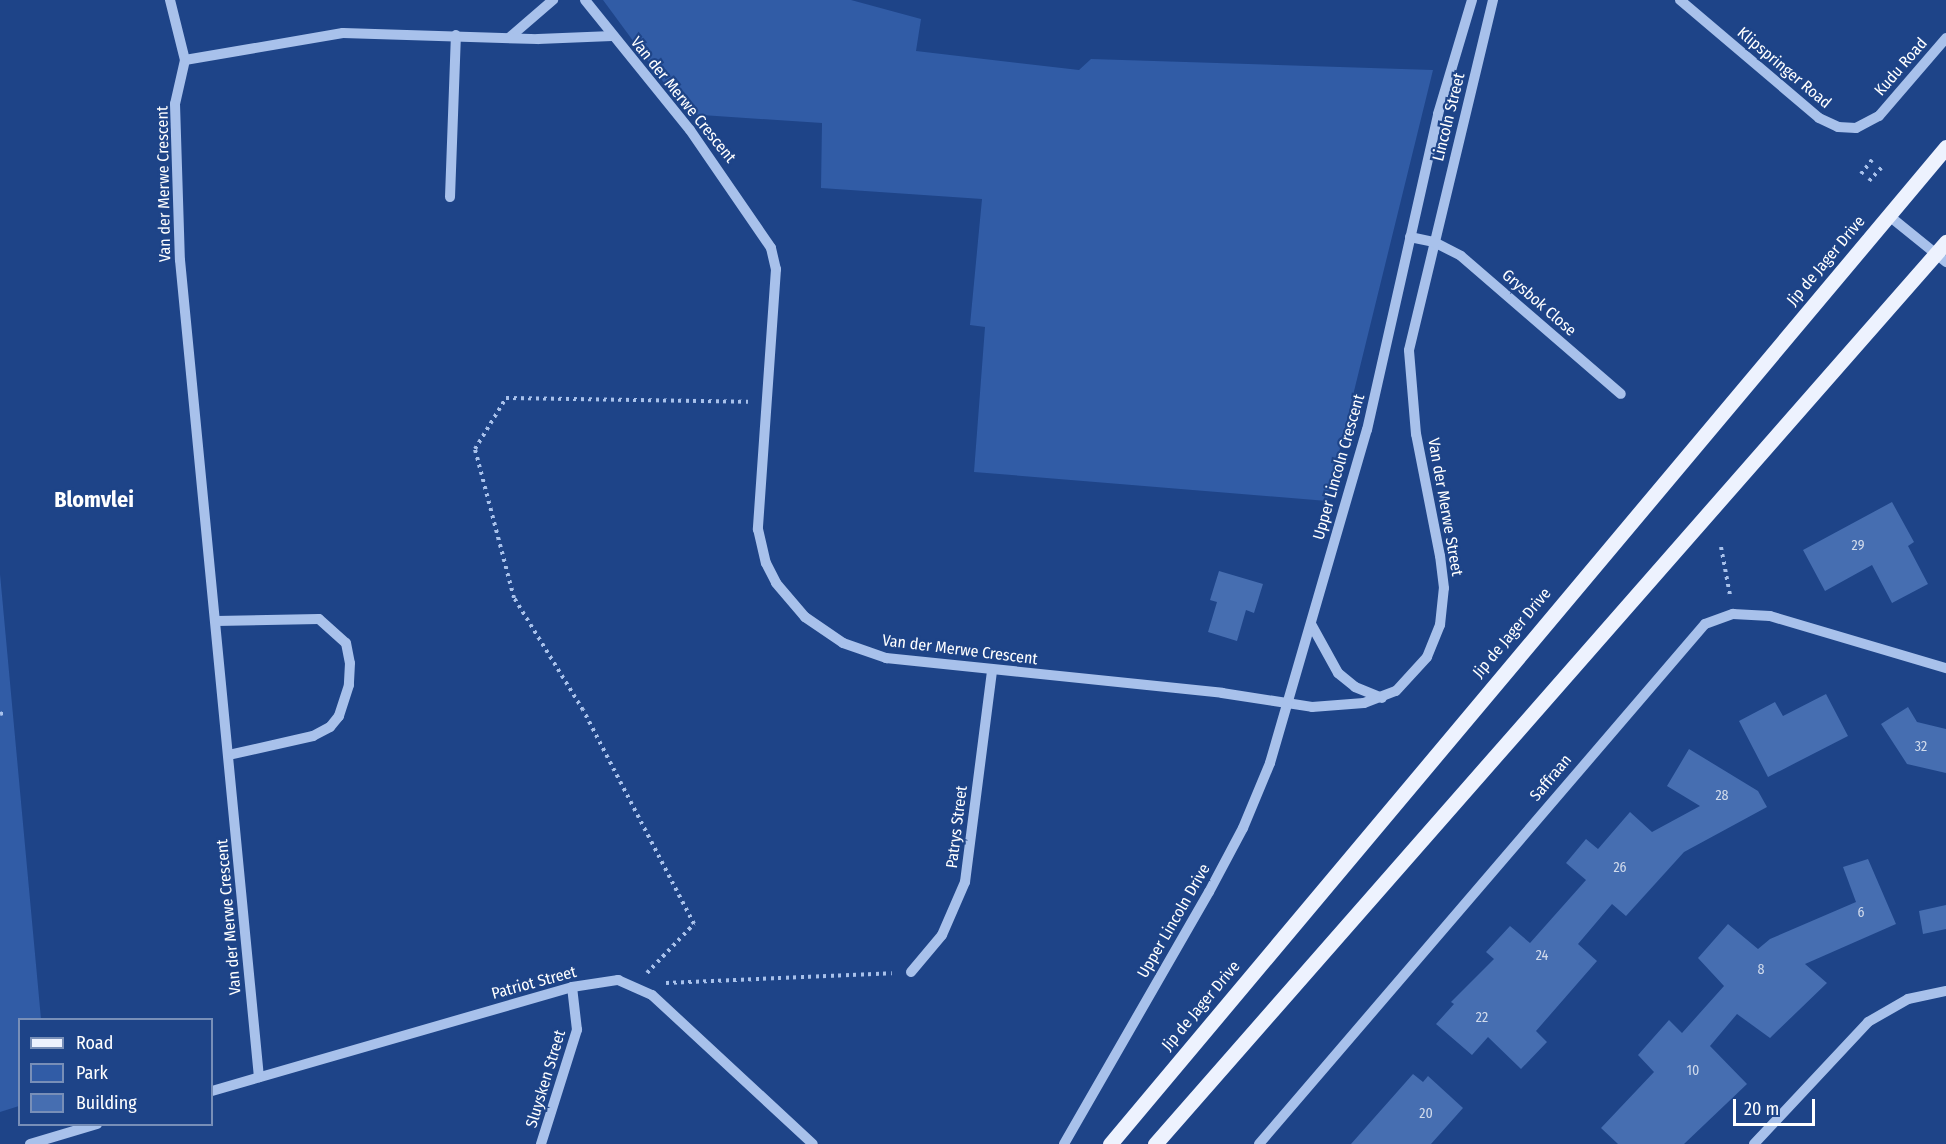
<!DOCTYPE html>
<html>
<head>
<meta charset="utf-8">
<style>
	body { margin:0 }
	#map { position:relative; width:1946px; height:1144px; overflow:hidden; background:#1e4488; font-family:"Fira Sans Condensed",sans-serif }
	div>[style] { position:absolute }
	.green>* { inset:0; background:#315ca6 }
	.building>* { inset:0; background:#466eb1 }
	.path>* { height:4px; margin-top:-2px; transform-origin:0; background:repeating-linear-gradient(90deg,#a8c1eb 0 3px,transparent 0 7.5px) }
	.minor>* { height:10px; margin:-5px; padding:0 5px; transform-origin:5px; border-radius:5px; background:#a8c1eb }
	.major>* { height:15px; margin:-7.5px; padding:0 7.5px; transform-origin:7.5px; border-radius:7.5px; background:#edf2fe }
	span { translate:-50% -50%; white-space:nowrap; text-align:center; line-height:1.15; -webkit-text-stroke:4.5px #1e4488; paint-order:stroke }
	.number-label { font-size:14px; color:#d1dbec }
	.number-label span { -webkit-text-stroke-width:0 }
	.street-label { font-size:16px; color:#fff }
	.district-label { font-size:22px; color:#fff; font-weight:700 }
	.legend { position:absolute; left:18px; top:1018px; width:195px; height:108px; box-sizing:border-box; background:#1e4488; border:2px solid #788fb8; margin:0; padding:8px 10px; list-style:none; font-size:18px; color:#fff }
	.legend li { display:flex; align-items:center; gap:12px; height:30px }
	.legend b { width:30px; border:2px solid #788fb8 }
	.scale { position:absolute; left:1733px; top:1099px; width:82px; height:27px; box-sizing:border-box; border:3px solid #fff; border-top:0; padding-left:8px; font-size:18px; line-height:21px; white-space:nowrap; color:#fff; -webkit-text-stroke:4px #1e4488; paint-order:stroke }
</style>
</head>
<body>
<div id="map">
	<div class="green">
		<div style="clip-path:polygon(603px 0,851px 0,921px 19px,916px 51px,1079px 70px,1091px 59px,1433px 70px,1327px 501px,974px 472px,985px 327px,970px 325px,982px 199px,821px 188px,822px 123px,687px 114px)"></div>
		<div style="clip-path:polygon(0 574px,41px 1019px,20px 1020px,19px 1106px,0 1112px)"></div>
	</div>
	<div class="building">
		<div style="clip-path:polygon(1892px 502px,1914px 542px,1908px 546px,1928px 584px,1892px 603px,1872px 565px,1825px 591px,1803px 550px)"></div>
		<div style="clip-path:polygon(1219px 571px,1263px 584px,1254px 613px,1246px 610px,1237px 641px,1208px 632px,1217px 602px,1210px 600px)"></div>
		<div style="clip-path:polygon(1826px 694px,1848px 736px,1768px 777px,1739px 721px,1775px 702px,1783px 716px)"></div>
		<div style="clip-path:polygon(1908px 707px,1917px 722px,1946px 729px,1946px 773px,1907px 764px,1881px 724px)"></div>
		<div style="clip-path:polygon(1689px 749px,1758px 791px,1767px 807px,1684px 852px,1626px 916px,1612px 904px,1578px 944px,1597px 961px,1536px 1031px,1547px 1042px,1521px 1069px,1488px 1037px,1472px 1055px,1436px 1024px,1454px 1004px,1451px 1002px,1494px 959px,1486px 952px,1510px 926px,1530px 943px,1586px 880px,1566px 863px,1586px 839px,1598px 849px,1630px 812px,1652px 832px,1700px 806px,1667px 786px)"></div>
		<div style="clip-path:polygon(1868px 859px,1896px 924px,1805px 964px,1827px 983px,1770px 1038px,1737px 1014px,1710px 1046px,1747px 1084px,1684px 1144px,1618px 1144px,1601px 1128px,1654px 1072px,1638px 1055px,1669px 1020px,1682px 1033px,1724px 986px,1698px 958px,1728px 924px,1758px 949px,1770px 939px,1856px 902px,1843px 867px)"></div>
		<div style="clip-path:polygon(1946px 905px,1946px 929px,1923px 934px,1919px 911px)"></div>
		<div style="clip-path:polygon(1413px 1074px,1423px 1082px,1428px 1076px,1463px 1108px,1431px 1144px,1351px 1144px)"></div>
	</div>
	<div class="path">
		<div style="left:1861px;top:174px;width:18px;rotate:-52deg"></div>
		<div style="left:1869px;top:181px;width:19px;rotate:-47deg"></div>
		<div style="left:1721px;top:547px;width:49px;rotate:79.4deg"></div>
		<div style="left:0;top:714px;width:6px;rotate:-18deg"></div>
		<div style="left:647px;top:973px;width:68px;rotate:-46.2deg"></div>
		<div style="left:694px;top:924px;width:241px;rotate:-117.4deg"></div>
		<div style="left:583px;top:710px;width:132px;rotate:-121.6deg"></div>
		<div style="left:514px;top:598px;width:154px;rotate:-104.7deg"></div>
		<div style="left:475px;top:449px;width:60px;rotate:-58.7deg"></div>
		<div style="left:506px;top:398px;width:242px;rotate:0.9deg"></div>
		<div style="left:666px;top:983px;width:226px;rotate:-2.5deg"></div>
	</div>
	<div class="minor">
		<div style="left:170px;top:0;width:62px;rotate:76deg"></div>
		<div style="left:185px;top:60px;width:45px;rotate:102.8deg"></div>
		<div style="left:175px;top:104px;width:156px;rotate:88.2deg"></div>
		<div style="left:180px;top:260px;width:821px;rotate:84.48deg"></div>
		<div style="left:585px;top:0;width:167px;rotate:51.1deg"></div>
		<div style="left:690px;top:130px;width:143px;rotate:55.5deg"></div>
		<div style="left:771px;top:248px;width:22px;rotate:77deg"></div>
		<div style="left:776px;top:269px;width:261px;rotate:94deg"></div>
		<div style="left:758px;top:529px;width:35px;rotate:77deg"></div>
		<div style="left:766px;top:563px;width:22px;rotate:63deg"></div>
		<div style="left:776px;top:583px;width:45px;rotate:49.5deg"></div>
		<div style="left:805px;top:617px;width:46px;rotate:34.4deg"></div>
		<div style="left:843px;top:643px;width:46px;rotate:19.2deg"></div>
		<div style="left:886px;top:658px;width:338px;rotate:5.9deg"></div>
		<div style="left:1222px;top:693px;width:91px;rotate:8.8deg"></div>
		<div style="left:1312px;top:707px;width:52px;rotate:-4.4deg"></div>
		<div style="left:1364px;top:703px;width:34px;rotate:-21deg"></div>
		<div style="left:1396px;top:691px;width:46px;rotate:-47.6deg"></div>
		<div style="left:1427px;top:657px;width:35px;rotate:-68deg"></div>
		<div style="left:1440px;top:625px;width:37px;rotate:-84deg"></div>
		<div style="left:1444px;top:588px;width:32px;rotate:-97deg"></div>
		<div style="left:1440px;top:556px;width:124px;rotate:-101.1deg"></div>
		<div style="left:1416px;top:434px;width:84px;rotate:-94.8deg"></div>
		<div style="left:1409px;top:350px;width:360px;rotate:-76.5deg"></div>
		<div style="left:1680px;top:0;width:182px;rotate:40.3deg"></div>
		<div style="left:1819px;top:118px;width:21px;rotate:25deg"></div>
		<div style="left:1838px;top:127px;width:18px;rotate:3deg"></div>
		<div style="left:1856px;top:128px;width:26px;rotate:-28deg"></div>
		<div style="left:1879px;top:116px;width:103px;rotate:-49.3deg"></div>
		<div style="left:510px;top:37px;width:57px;rotate:-40.7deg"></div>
		<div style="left:185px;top:60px;width:160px;rotate:-9.7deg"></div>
		<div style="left:343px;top:33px;width:195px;rotate:1.8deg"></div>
		<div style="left:538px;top:39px;width:74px;rotate:-2.3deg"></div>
		<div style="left:450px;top:197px;width:162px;rotate:-87.9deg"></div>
		<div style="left:1888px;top:215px;width:75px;rotate:39deg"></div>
		<div style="left:1410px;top:237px;width:25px;rotate:12deg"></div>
		<div style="left:1434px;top:242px;width:30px;rotate:27deg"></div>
		<div style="left:1461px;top:256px;width:211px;rotate:40.8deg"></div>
		<div style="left:216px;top:621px;width:103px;rotate:-1.1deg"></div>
		<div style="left:319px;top:619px;width:36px;rotate:42deg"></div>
		<div style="left:346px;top:643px;width:20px;rotate:79deg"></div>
		<div style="left:350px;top:663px;width:22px;rotate:93deg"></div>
		<div style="left:349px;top:685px;width:33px;rotate:108deg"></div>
		<div style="left:339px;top:716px;width:14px;rotate:129deg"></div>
		<div style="left:330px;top:727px;width:19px;rotate:152deg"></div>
		<div style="left:313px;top:736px;width:86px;rotate:167.3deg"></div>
		<div style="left:1311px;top:624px;width:56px;rotate:61.1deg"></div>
		<div style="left:1338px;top:673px;width:22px;rotate:39deg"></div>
		<div style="left:1355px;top:687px;width:29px;rotate:22deg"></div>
		<div style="left:911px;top:972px;width:48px;rotate:-50deg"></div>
		<div style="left:942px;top:935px;width:58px;rotate:-66.5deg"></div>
		<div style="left:965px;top:882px;width:214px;rotate:-82.7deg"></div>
		<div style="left:212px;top:1091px;width:375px;rotate:-16.1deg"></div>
		<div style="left:572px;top:987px;width:47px;rotate:-8.7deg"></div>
		<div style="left:618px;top:980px;width:37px;rotate:24deg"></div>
		<div style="left:652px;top:995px;width:219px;rotate:42.8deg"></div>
		<div style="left:30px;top:1144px;width:70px;rotate:-16.6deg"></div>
		<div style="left:541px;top:1144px;width:120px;rotate:-72.5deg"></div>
		<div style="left:577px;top:1030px;width:43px;rotate:-96.6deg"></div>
		<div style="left:1064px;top:1144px;width:291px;rotate:-60.1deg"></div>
		<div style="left:1209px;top:892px;width:72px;rotate:-62deg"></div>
		<div style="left:1243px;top:828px;width:70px;rotate:-67.4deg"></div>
		<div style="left:1270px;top:763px;width:347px;rotate:-73.8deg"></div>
		<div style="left:1367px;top:430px;width:324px;rotate:-77.3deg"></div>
		<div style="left:1438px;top:114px;width:119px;rotate:-73.4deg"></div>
		<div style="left:1259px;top:1144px;width:685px;rotate:-49.38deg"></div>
		<div style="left:1705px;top:624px;width:30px;rotate:-20deg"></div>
		<div style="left:1733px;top:614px;width:37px;rotate:3deg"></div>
		<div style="left:1770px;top:616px;width:184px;rotate:16.5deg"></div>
		<div style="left:1754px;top:1144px;width:167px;rotate:-46.9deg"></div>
		<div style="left:1868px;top:1022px;width:46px;rotate:-29.9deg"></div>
		<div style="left:1908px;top:999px;width:39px;rotate:-12deg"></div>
	</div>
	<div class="major">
		<div style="left:1110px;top:1144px;width:1301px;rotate:-50.02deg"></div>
		<div style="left:1155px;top:1144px;width:1200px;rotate:-48.75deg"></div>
	</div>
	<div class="number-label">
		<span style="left:1858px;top:546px">29</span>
		<span style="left:1921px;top:747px">32</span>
		<span style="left:1722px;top:796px">28</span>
		<span style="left:1620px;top:868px">26</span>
		<span style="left:1861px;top:913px">6</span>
		<span style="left:1542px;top:956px">24</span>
		<span style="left:1761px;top:970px">8</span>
		<span style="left:1482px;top:1018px">22</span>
		<span style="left:1693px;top:1071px">10</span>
		<span style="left:1426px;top:1114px">20</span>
	</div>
	<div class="street-label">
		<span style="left:1901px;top:67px;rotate:-49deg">Kudu Road</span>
		<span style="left:1784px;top:68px;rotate:40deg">Klipspringer Road</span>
		<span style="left:683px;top:100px;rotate:51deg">Van der Merwe Crescent</span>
		<span style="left:1449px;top:117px;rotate:-76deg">Lincoln Street</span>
		<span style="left:164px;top:184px;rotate:-91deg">Van der Merwe Crescent</span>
		<span style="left:1826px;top:261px;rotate:-50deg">Jip de Jager Drive</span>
		<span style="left:1539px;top:303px;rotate:41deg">Grysbok Close</span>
		<span style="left:1339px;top:467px;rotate:-74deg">Upper Lincoln Crescent</span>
		<span style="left:1445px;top:507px;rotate:80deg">Van der Merwe Street</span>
		<span style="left:1512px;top:633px;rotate:-50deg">Jip de Jager Drive</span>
		<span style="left:960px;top:650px;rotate:7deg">Van der Merwe Crescent</span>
		<span style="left:1551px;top:778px;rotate:-50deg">Saffraan</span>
		<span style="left:957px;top:827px;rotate:-83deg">Patrys Street</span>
		<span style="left:229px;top:917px;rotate:-95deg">Van der Merwe Crescent</span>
		<span style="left:1174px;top:921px;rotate:-60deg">Upper Lincoln Drive</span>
		<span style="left:534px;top:983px;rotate:-15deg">Patriot Street</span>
		<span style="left:1201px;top:1006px;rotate:-50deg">Jip de Jager Drive</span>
		<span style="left:546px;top:1079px;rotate:-73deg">Sluysken Street</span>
	</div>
	<div class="district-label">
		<span style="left:94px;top:500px">Blomvlei</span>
	</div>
	<ul class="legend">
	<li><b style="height:8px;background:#edf2fe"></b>Road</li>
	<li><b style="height:16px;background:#315ca6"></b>Park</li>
	<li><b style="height:16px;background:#466eb1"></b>Building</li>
	</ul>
	<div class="scale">20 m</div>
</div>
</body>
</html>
